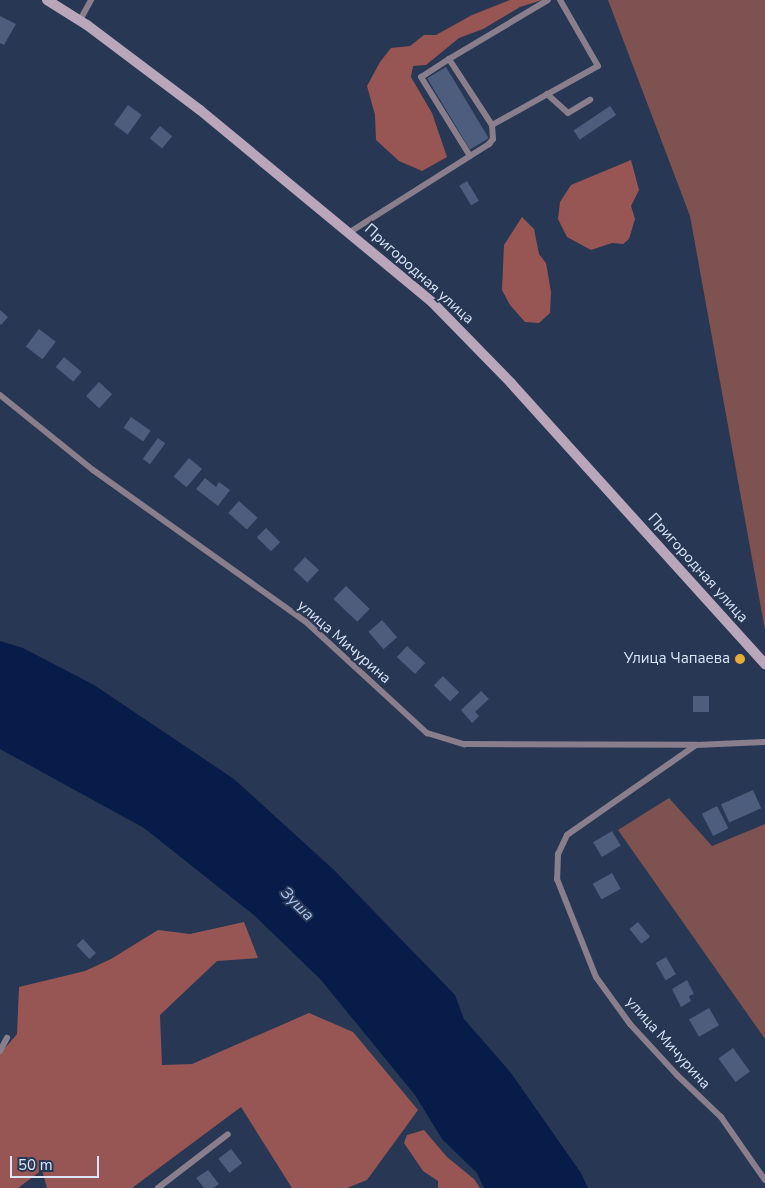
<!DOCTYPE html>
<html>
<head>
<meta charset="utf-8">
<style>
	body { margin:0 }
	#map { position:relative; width:765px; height:1188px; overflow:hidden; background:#283754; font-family:"Nunito Sans",sans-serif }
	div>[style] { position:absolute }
	.green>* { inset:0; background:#7d5250 }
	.forest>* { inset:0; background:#975653 }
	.water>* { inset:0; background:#071c48 }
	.building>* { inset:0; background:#4d5d7d; transform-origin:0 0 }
	.lane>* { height:6px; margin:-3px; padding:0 3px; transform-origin:3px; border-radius:3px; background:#8a7e8c }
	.secondary>* { height:10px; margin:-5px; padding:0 5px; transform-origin:5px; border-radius:5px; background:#b9a6bb }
	.dots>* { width:14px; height:14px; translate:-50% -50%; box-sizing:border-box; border:2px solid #283754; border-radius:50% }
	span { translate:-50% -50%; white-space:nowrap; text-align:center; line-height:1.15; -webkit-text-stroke:4px #283754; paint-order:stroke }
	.street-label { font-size:15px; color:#dbe5f8 }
	.poi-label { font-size:15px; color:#dbe5f8 }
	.right { translate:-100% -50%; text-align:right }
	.water-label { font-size:16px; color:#adc5f3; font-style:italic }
	.scale { position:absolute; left:10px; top:1156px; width:89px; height:22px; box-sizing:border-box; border:2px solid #dbe5f8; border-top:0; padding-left:6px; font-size:15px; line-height:18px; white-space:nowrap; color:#dbe5f8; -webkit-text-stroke:4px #283754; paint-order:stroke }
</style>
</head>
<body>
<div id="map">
	<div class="green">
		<div style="clip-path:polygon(608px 0,765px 0,765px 630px,690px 216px)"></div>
		<div style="clip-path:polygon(669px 798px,712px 846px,765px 824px,765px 1039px,618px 830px)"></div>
	</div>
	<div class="forest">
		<div style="clip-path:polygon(510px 0,542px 0,520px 7px,483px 29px,459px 38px,426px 65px,413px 66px,411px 77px,432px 113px,447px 157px,422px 171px,399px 161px,376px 140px,375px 115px,367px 86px,380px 62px,391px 48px,410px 46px,424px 35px,436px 35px,472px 15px)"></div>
		<div style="clip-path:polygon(631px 160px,639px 190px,631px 206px,635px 219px,629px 239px,623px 244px,612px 243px,591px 250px,567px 237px,558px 219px,560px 202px,571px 185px)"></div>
		<div style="clip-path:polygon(522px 217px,534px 229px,539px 254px,546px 263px,551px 292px,550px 313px,539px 323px,525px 322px,510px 305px,502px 290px,504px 245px)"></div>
		<div style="clip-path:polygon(244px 922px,258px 958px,217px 961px,160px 1015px,162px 1065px,192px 1064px,309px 1013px,353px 1032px,418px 1110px,367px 1180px,347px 1188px,292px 1188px,241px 1107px,132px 1188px,47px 1188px,42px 1170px,18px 1188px,0 1188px,0 1054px,17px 1034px,19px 987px,85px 971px,111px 959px,158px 930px,190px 934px)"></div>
		<div style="clip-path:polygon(424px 1130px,447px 1157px,474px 1179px,480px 1188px,438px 1188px,438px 1181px,423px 1171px,404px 1143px,407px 1135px)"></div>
	</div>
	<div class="water">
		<div style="clip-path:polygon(0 641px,23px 648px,94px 685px,234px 779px,333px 869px,455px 995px,464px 1019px,511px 1073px,581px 1173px,588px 1188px,484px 1188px,477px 1173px,442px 1139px,415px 1095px,321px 980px,255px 916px,144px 828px,0 749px)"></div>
	</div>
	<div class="building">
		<div style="clip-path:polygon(0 16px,16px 24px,4px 45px,0 43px)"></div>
		<div style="left:446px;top:67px;width:83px;height:22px;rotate:59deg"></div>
		<div style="left:128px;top:105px;width:17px;height:24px;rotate:36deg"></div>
		<div style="left:610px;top:106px;width:11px;height:44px;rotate:56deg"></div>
		<div style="left:160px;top:126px;width:16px;height:16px;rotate:40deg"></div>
		<div style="left:467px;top:181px;width:23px;height:9px;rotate:59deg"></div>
		<div style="clip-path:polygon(0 310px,8px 317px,1px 325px,0 324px)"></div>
		<div style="left:39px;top:329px;width:21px;height:22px;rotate:37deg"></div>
		<div style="left:64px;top:357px;width:23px;height:13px;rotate:40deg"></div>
		<div style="left:99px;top:382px;width:18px;height:19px;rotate:43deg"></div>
		<div style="left:131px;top:417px;width:24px;height:13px;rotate:35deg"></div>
		<div style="left:158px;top:438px;width:9px;height:26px;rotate:36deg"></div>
		<div style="left:189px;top:458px;width:17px;height:24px;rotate:40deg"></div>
		<div style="clip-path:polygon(205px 478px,216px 487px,219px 482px,230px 490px,218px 506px,196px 489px)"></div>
		<div style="left:239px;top:501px;width:25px;height:16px;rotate:42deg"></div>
		<div style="left:266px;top:528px;width:20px;height:13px;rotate:45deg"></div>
		<div style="left:305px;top:557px;width:19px;height:17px;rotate:43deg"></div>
		<div style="left:346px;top:586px;width:33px;height:18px;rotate:44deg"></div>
		<div style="left:382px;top:620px;width:23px;height:18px;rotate:49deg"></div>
		<div style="left:407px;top:646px;width:25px;height:15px;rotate:43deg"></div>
		<div style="left:443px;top:676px;width:23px;height:13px;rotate:45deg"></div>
		<div style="clip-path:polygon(481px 691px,489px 699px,475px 712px,479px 716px,472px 723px,461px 710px)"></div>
		<div style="left:709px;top:696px;width:16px;height:16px;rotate:90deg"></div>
		<div style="left:753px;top:790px;width:20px;height:35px;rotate:66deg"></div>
		<div style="left:717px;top:806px;width:25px;height:17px;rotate:63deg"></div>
		<div style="left:612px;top:831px;width:17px;height:22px;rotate:59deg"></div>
		<div style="left:612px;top:873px;width:18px;height:22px;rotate:61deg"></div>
		<div style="left:638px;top:922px;width:19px;height:11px;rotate:51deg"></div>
		<div style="left:83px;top:939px;width:19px;height:9px;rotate:47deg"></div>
		<div style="left:666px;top:957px;width:20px;height:12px;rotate:60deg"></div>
		<div style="clip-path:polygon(687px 980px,694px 994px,689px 996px,691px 1001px,681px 1007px,672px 989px)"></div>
		<div style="left:709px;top:1008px;width:20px;height:23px;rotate:60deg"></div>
		<div style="left:733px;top:1048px;width:29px;height:18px;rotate:54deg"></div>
		<div style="left:231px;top:1149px;width:18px;height:16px;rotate:52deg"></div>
		<div style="clip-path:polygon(208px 1170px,219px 1184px,213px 1188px,204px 1188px,196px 1178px)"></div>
	</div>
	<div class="lane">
		<div style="left:80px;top:20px;width:23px;rotate:-61deg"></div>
		<div style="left:449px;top:59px;width:33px;rotate:147deg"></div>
		<div style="left:421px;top:77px;width:93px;rotate:58.2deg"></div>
		<div style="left:547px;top:94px;width:28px;rotate:42deg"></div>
		<div style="left:568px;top:113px;width:26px;rotate:-31deg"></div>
		<div style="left:492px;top:125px;width:121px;rotate:-29.1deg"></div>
		<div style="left:598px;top:66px;width:76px;rotate:-119.9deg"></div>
		<div style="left:350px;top:232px;width:165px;rotate:-32.3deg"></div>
		<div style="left:489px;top:144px;width:6px;rotate:-51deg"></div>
		<div style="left:493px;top:139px;width:14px;rotate:-94deg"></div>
		<div style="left:492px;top:125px;width:79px;rotate:-123.1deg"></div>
		<div style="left:449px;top:59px;width:115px;rotate:-30.8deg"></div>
		<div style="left:0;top:395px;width:119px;rotate:38.9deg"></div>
		<div style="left:93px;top:470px;width:260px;rotate:35.5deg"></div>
		<div style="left:305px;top:621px;width:166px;rotate:42.6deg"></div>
		<div style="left:427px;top:733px;width:39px;rotate:17deg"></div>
		<div style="left:464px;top:744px;width:232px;rotate:0.2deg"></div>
		<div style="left:696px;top:745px;width:69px;rotate:-2.5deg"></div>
		<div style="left:696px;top:745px;width:157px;rotate:145.1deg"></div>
		<div style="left:567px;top:835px;width:21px;rotate:115deg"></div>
		<div style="left:558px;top:854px;width:25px;rotate:92deg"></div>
		<div style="left:557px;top:879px;width:105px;rotate:68.3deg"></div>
		<div style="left:596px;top:977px;width:58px;rotate:54.1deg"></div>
		<div style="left:630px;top:1024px;width:69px;rotate:47.3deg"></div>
		<div style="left:677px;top:1075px;width:61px;rotate:43.7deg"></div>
		<div style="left:721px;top:1117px;width:77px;rotate:55.1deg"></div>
		<div style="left:0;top:1051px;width:15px;rotate:-62deg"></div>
		<div style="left:158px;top:1188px;width:88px;rotate:-37.6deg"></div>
	</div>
	<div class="secondary">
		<div style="left:47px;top:0;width:47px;rotate:32deg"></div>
		<div style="left:87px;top:25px;width:141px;rotate:37deg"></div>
		<div style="left:200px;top:110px;width:301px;rotate:39.6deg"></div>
		<div style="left:432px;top:302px;width:113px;rotate:45.7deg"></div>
		<div style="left:511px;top:383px;width:379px;rotate:47.9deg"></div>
	</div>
	<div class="dots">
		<div style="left:740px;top:659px;background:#e4ad35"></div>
	</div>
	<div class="street-label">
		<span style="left:419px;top:274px;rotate:42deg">Пригородная улица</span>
		<span style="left:698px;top:568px;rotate:48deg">Пригородная улица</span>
		<span style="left:344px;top:642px;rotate:41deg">улица Мичурина</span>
		<span style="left:668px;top:1043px;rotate:48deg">улица Мичурина</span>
	</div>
	<div class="poi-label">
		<span class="right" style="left:730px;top:659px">Улица Чапаева</span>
	</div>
	<div class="water-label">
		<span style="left:297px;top:904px;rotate:45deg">Зуша</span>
	</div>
	<div class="scale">50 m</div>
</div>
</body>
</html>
